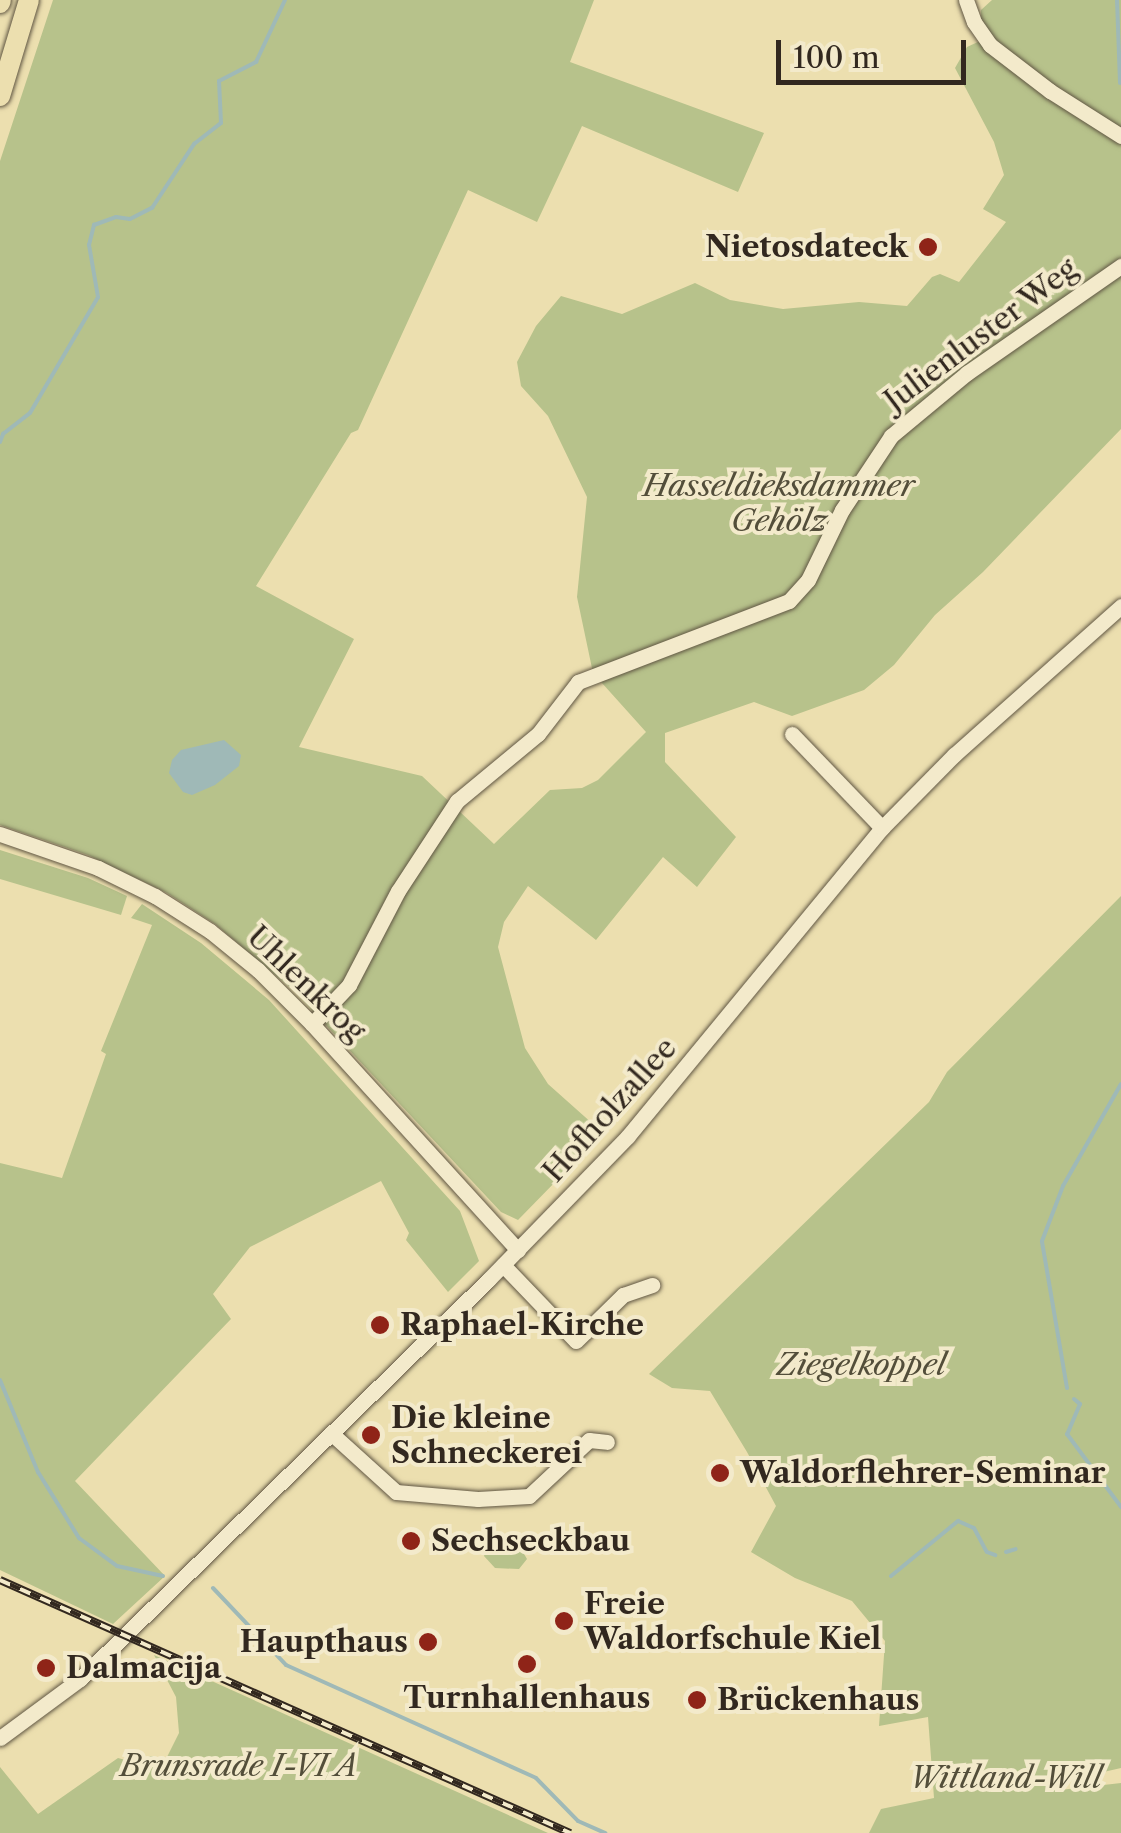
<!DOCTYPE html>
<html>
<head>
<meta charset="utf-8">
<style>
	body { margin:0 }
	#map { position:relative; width:1121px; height:1833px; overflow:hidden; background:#ecdfaf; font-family:"Libre Caslon Text",serif }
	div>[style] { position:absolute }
	.green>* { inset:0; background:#b7c28b }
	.water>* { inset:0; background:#9fb9b7 }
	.stream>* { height:4px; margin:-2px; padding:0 2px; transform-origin:2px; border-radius:2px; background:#9fb9b7 }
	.roads { filter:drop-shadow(0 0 2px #605643) drop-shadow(0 0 2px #605643) }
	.minor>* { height:15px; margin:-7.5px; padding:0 7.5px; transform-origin:7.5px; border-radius:7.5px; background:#f3eacb }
	.highway>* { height:20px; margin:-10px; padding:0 10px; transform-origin:10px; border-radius:10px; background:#ecdfaf }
	.rail>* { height:8px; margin-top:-4px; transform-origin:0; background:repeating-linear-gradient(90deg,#f3eacb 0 11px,#32281f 0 22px); box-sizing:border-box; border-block:2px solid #32281f }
	.dots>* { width:28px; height:28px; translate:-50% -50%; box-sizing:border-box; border:5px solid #f3eacb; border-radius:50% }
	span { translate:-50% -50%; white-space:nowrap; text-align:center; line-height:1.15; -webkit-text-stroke:8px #f3eacb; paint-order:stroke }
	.poi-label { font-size:30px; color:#32281f; font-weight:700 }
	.right { translate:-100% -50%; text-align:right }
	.left { translate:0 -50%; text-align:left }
	.street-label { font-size:30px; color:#32281f }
	.park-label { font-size:30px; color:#534e3a; font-style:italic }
	.scale { position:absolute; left:776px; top:40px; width:190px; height:45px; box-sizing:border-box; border:5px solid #32281f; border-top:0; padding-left:12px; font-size:30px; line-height:35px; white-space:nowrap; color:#32281f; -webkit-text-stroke:8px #f3eacb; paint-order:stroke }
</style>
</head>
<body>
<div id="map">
	<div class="green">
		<div style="clip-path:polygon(53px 0,594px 0,570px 62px,764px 133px,738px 192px,582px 126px,537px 222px,468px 190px,358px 430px,351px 433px,256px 586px,354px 639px,299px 747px,422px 776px,494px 844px,550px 790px,582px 788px,598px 780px,646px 732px,593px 673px,577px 597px,587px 497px,548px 416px,521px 386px,517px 362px,536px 326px,561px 296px,622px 314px,695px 283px,730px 300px,783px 309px,859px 302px,907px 306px,932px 277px,940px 274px,959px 282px,1006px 222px,983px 209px,1004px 175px,994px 142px,955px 68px,967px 47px,980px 41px,981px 10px,992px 0,1121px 0,1121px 429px,983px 572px,935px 615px,894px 665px,864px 690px,792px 716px,754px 702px,665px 733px,665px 762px,736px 837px,697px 887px,663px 857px,596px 940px,528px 886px,504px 922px,498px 947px,525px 1048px,548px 1084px,603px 1133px,518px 1220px,501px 1212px,294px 991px,215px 924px,167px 893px,88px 855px,0 825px,0 161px)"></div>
		<div style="clip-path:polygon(0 850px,88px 878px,127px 896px,121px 915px,0 879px)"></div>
		<div style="clip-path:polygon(1121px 896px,1121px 1768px,1064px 1781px,1060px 1790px,1121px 1783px,1121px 1833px,869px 1833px,881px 1809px,934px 1798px,928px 1717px,879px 1726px,885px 1641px,852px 1601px,795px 1578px,751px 1552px,776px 1506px,747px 1452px,710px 1391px,672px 1388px,649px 1374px,929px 1102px,947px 1072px)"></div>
		<div style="clip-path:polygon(142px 904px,201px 943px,269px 1000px,460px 1211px,479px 1261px,448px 1292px,406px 1240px,409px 1233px,381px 1181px,250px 1247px,213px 1294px,231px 1319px,75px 1481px,165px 1576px,113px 1624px,0 1570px,0 1163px,62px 1178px,106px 1054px,101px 1051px,152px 925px,131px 918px)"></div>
		<div style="clip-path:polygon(512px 1533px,527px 1559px,519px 1569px,495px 1568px,484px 1556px,487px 1547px,499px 1549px)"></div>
		<div style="clip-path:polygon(154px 1655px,548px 1833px,0 1833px,0 1767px,38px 1814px,118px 1758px,129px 1761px,152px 1756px,162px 1761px,167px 1757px,179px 1733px,176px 1697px)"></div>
	</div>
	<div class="water">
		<div style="clip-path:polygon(224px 740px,241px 755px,239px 766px,215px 785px,192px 795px,183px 792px,169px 773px,172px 760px,181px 750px)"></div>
	</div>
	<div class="stream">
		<div style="left:1117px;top:0;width:83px;rotate:87.9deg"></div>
		<div style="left:0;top:442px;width:9px;rotate:-69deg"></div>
		<div style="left:3px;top:434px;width:34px;rotate:-38deg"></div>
		<div style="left:30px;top:413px;width:134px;rotate:-59.6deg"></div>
		<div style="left:98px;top:297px;width:53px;rotate:-99.8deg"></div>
		<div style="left:89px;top:245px;width:21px;rotate:-76deg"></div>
		<div style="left:94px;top:225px;width:23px;rotate:-20deg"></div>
		<div style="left:116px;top:217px;width:14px;rotate:8deg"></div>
		<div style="left:130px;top:219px;width:25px;rotate:-27deg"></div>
		<div style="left:152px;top:208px;width:77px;rotate:-56.7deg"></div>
		<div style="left:194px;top:144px;width:34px;rotate:-38deg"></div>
		<div style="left:221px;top:123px;width:42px;rotate:-92.7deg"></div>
		<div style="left:219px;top:81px;width:42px;rotate:-27.2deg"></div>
		<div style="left:256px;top:62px;width:68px;rotate:-64.9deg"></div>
		<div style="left:0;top:1380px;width:100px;rotate:67.6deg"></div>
		<div style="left:38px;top:1472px;width:78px;rotate:58.2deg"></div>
		<div style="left:79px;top:1538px;width:47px;rotate:36.4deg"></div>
		<div style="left:117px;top:1566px;width:47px;rotate:12.3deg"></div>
		<div style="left:1067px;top:1388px;width:149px;rotate:-99.7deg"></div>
		<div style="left:1042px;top:1241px;width:59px;rotate:-69.1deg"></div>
		<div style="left:1063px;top:1186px;width:117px;rotate:-60.4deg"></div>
		<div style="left:1074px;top:1399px;width:8px;rotate:40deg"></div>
		<div style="left:1080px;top:1404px;width:33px;rotate:113deg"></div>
		<div style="left:1067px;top:1434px;width:91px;rotate:53.5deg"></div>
		<div style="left:1006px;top:1552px;width:10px;rotate:-17deg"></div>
		<div style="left:891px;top:1576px;width:87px;rotate:-39.4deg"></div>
		<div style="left:958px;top:1521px;width:17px;rotate:24deg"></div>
		<div style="left:974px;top:1528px;width:27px;rotate:62deg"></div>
		<div style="left:987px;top:1552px;width:9px;rotate:21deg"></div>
		<div style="left:213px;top:1588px;width:106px;rotate:46.5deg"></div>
		<div style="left:286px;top:1665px;width:274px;rotate:24.3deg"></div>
		<div style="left:536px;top:1778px;width:60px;rotate:45.7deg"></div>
		<div style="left:578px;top:1821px;width:30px;rotate:24deg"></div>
	</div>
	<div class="roads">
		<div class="minor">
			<div style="left:966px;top:0;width:23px;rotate:70deg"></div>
			<div style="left:974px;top:22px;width:28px;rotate:55deg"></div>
			<div style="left:990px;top:45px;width:76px;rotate:37.5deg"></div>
			<div style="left:1050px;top:91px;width:84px;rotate:32.4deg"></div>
			<div style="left:792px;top:734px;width:130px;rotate:46.2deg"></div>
			<div style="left:0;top:834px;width:104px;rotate:19.1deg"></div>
			<div style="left:98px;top:868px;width:64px;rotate:26.2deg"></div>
			<div style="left:155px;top:896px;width:65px;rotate:32.5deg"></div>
			<div style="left:210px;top:931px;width:62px;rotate:39.1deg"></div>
			<div style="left:258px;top:970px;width:76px;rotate:45deg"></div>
			<div style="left:312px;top:1024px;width:306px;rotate:47.7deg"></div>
			<div style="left:312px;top:1024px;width:54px;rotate:-46.5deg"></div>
			<div style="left:349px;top:985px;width:106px;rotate:-62.5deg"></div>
			<div style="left:398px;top:891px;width:108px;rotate:-56.8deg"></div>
			<div style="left:457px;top:801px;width:105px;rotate:-39.6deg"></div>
			<div style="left:538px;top:734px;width:66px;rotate:-52.4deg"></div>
			<div style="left:578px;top:682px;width:226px;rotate:-21deg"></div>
			<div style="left:789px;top:601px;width:28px;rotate:-48deg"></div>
			<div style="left:808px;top:580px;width:78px;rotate:-64.1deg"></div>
			<div style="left:842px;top:510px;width:89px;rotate:-56.5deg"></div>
			<div style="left:891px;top:436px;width:99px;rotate:-39.7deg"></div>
			<div style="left:967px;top:373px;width:188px;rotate:-34.8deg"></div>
			<div style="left:503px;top:1265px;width:105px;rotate:46.2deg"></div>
			<div style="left:576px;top:1341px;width:66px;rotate:-44.4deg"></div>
			<div style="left:623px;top:1295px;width:31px;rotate:-19deg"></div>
			<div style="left:331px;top:1433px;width:88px;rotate:42.2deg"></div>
			<div style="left:396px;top:1492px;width:82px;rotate:4.9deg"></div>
			<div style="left:478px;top:1499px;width:51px;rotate:-3.4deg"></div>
			<div style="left:529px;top:1496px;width:82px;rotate:-43deg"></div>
			<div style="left:589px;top:1440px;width:18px;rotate:6deg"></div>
			<div style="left:0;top:1738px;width:99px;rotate:-36.4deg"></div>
			<div style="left:80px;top:1679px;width:572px;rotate:-44.36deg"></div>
			<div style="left:489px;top:1279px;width:199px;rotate:-45.8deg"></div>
			<div style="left:628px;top:1136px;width:399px;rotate:-50.5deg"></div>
			<div style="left:882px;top:828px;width:103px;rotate:-45.4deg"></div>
			<div style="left:954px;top:755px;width:224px;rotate:-41.7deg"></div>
		</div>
		<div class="highway">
			<div style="left:0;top:3px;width:3px;rotate:-72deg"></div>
			<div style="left:0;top:96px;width:100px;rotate:-73.2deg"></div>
		</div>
	</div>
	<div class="rail">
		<div style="left:0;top:1580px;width:624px;rotate:23.93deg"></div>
	</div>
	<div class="dots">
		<div style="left:928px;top:247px;background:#8f2418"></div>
		<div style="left:380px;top:1325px;background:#8f2418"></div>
		<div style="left:371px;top:1435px;background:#8f2418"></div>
		<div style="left:720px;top:1473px;background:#8f2418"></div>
		<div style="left:411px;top:1541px;background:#8f2418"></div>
		<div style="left:564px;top:1621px;background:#8f2418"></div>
		<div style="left:428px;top:1642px;background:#8f2418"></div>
		<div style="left:527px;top:1664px;background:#8f2418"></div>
		<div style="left:46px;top:1668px;background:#8f2418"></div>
		<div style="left:697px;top:1700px;background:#8f2418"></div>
	</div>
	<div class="poi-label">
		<span class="right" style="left:908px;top:247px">Nietosdateck</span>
		<span class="left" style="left:400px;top:1325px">Raphael-Kirche</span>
		<span class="left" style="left:391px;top:1435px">Die kleine<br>Schneckerei</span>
		<span class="left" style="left:740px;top:1473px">Waldorflehrer-Seminar</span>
		<span class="left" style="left:431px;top:1541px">Sechseckbau</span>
		<span class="left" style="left:584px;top:1621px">Freie<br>Waldorfschule Kiel</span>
		<span class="right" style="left:408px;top:1642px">Haupthaus</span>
		<span class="left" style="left:66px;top:1668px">Dalmacija</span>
		<span style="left:527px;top:1698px">Turnhallenhaus</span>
		<span class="left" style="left:717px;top:1700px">Brückenhaus</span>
	</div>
	<div class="street-label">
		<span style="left:981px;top:335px;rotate:-37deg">Julienluster Weg</span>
		<span style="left:306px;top:984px;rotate:44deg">Uhlenkrog</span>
		<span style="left:610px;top:1110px;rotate:-48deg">Hofholzallee</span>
	</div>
	<div class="park-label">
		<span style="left:779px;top:503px">Hasseldieksdammer<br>Gehölz</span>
		<span style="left:861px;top:1365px">Ziegelkoppel</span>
		<span style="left:239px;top:1766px">Brunsrade I-VI A</span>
		<span style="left:1006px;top:1778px">Wittland-Will</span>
	</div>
	<div class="scale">100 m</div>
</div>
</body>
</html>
